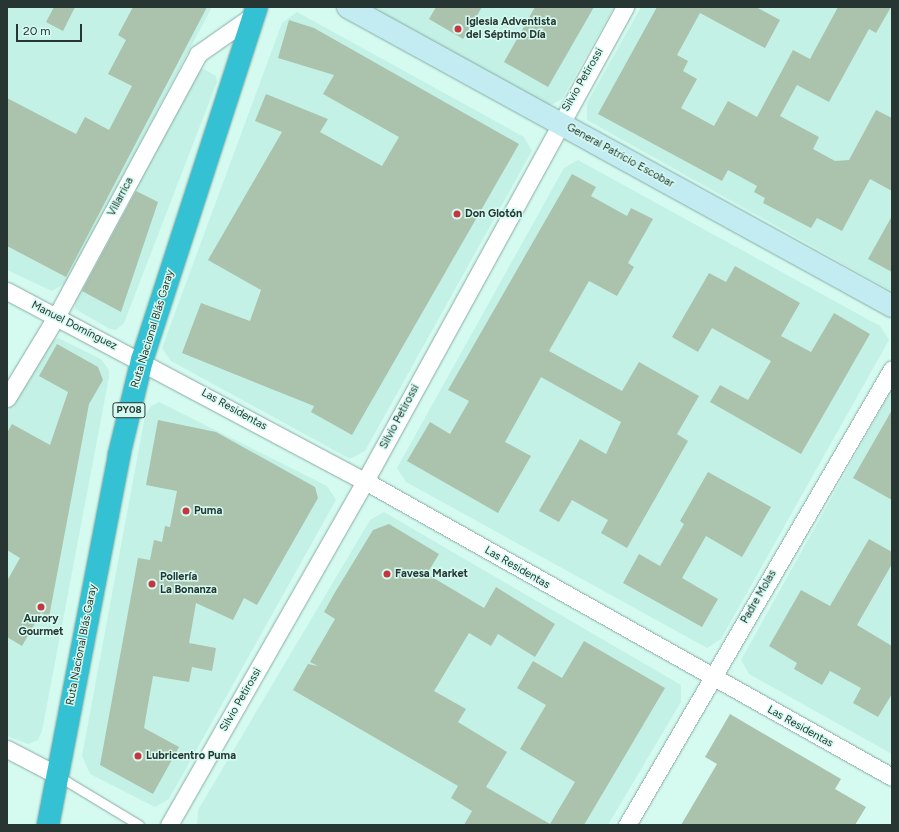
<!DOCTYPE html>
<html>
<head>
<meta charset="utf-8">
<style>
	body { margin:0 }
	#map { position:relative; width:899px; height:832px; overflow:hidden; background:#d5fbf1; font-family:Figtree,sans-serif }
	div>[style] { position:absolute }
	.built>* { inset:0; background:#c3f1e5 }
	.building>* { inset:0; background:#abc3ac }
	.roads { filter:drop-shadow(0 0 1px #88aba2) drop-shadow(0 0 1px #88aba2) }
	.lane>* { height:9px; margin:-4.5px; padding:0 4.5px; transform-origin:4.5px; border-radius:4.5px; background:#fff }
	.street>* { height:17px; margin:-8.5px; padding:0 8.5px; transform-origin:8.5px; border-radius:8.5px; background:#fff }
	.secondary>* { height:22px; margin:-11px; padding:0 11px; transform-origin:11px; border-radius:11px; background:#c2ecf2 }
	.highway>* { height:22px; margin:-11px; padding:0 11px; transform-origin:11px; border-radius:11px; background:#34c1d3 }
	.dots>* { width:11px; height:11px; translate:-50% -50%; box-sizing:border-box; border:2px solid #d5fbf1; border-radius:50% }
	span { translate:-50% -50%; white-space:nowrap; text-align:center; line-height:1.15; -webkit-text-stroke:3px #d5fbf1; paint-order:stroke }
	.shield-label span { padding:1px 3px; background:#d5fbf1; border:1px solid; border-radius:3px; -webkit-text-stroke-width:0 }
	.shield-label { font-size:10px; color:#273632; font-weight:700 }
	.poi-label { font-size:11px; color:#273632; font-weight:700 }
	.left { translate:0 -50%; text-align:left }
	.street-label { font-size:11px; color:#273632 }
	.frame { position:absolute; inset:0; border:8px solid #273632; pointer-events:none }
	.scale { position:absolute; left:16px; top:24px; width:66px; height:18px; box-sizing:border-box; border:2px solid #273632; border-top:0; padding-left:5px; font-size:12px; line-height:14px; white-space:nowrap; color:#273632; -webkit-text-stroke:3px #d5fbf1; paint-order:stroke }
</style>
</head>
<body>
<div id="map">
	<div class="built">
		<div style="clip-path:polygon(7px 7px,212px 7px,66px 283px,52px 291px,7px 270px)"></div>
		<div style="clip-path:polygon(367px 7px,614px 7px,562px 99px,547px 107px)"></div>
		<div style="clip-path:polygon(641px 7px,892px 7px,892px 291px,587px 120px,587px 103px)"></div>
		<div style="clip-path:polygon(297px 12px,524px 137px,532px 151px,365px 451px,350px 459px,171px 361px,162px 348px,282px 23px)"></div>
		<div style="clip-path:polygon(204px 69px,216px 76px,217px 82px,124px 323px,116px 330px,110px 329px,75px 309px,75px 299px,198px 70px)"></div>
		<div style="clip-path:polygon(578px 160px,880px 326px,889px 340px,721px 639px,707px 648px,406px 482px,397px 468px,564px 168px)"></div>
		<div style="clip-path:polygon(58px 338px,101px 359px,109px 370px,109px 377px,42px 731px,38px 740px,28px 744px,7px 736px,7px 412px,44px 347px)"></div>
		<div style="clip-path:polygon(892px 389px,892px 754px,749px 674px,741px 660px)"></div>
		<div style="clip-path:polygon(159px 402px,327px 486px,336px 500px,169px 799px,155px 807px,90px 774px,82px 756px,145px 416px,150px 407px)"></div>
		<div style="clip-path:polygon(384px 512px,681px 685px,681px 702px,608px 825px,197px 825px,198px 810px,370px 520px)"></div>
	</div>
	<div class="building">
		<div style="clip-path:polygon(54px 7px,75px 7px,63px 31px,46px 22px)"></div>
		<div style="clip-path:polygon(133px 7px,207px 7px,66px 277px,7px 246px,7px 98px,76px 134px,85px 117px,109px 130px,132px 86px,108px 74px,126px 40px,118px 35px)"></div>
		<div style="clip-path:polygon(436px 7px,482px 7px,463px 39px,429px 19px)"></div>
		<div style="clip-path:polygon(535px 7px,594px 7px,548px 87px,504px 62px)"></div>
		<div style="clip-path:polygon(657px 7px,756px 7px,780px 20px,765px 48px,700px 13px,677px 55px,688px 61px,683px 71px,697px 79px,681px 108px,714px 126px,728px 101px,757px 117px,793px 50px,810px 59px,838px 7px,891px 7px,876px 33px,869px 29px,829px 102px,797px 85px,780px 116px,819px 137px,813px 149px,835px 161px,849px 160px,876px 110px,892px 118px,892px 191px,870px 179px,842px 231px,817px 218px,811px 228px,763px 203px,765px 198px,754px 192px,757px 186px,728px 170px,722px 181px,598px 114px)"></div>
		<div style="clip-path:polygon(289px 20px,314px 28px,519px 144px,352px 435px,311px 412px,314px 406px,182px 353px,201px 303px,250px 321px,261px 290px,208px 260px,282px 132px,255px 121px,266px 94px,328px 119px,320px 132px,382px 166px,399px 137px,323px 94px,334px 75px,278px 58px)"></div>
		<div style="clip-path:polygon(572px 174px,596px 187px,591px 196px,627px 216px,631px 208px,653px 219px,628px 263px,634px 267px,617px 296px,589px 281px,549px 351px,622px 391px,639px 362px,699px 396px,677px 434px,688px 441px,627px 548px,601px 533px,608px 520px,572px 500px,559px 522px,539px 511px,580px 439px,606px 454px,621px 422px,541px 377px,505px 442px,531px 456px,498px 513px,407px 461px,430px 422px,450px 434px,469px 401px,448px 390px)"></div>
		<div style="clip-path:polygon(136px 191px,158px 202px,121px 312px,82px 291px)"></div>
		<div style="clip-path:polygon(892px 216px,892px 272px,868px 259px)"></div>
		<div style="clip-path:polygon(735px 266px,800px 303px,781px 336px,811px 352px,834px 313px,870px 334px,801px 454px,710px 402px,720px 385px,748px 400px,771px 361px,712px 328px,698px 352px,672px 337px,709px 273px,726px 282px)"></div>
		<div style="clip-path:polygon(57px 344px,98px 367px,103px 380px,89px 404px,49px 617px,41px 613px,22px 646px,7px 637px,7px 581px,20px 558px,7px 550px,7px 433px,12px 424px,50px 445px,68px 392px,39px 376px)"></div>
		<div style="clip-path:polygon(892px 410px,892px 500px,853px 478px)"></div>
		<div style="clip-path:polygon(158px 420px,216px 432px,315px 487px,318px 498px,257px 605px,244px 598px,233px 620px,196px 603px,189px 643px,216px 648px,212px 671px,192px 667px,189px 682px,153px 676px,144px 728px,179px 747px,153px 794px,100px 765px,138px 558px,150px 560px,154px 540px,162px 542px,165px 526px,170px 527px,177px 491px,146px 485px)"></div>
		<div style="clip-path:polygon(708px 472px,771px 507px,742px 557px,706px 536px,682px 578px,718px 599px,702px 627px,623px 583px,639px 554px,660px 566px,684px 524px,680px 521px)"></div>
		<div style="clip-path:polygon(389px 524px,439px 554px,427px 574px,484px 608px,496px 587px,555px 624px,535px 657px,498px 634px,491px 646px,469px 633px,434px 691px,466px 709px,458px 722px,507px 752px,486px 787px,550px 824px,575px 782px,520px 749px,546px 705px,517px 688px,533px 661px,562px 678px,584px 641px,665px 688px,584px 825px,464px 825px,472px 811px,451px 798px,458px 786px,293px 690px,308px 664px,318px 666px,310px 662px,335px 619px,324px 612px,334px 594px,373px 530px)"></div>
		<div style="clip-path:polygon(869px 539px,892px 552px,892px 564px,857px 625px,892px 646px,892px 694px,878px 717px,853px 703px,861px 688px,830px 671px,822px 685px,794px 669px,797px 663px,769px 646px,801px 590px,830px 606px)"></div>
		<div style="clip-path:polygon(730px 714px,841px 779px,835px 789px,866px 807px,855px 825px,681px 825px,717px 764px,705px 757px)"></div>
	</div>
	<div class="roads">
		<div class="lane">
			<div style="left:58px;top:776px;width:95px;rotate:31.2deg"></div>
		</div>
		<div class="street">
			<div style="left:7px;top:291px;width:405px;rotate:28deg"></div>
			<div style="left:365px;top:481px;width:604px;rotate:29.32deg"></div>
			<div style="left:7px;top:398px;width:95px;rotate:-58.8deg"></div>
			<div style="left:56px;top:317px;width:299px;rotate:-61.6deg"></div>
			<div style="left:198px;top:54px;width:70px;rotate:-35.1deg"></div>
			<div style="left:7px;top:749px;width:56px;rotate:27.5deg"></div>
			<div style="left:169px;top:825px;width:396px;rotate:-60.3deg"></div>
			<div style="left:365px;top:481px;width:541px;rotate:-61.25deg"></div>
			<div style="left:627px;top:825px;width:527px;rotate:-59.84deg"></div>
		</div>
		<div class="secondary">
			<div style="left:348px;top:7px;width:621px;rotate:28.79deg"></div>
		</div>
		<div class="highway">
			<div style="left:48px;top:825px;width:377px;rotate:-79.1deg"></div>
			<div style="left:119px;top:455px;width:98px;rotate:-76.4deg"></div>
			<div style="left:142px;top:360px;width:371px;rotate:-72deg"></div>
		</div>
	</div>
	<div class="dots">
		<div style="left:458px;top:29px;background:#c63640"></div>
		<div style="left:457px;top:214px;background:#c63640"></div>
		<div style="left:186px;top:511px;background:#c63640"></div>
		<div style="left:387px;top:574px;background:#c63640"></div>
		<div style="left:152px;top:584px;background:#c63640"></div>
		<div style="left:41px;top:607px;background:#c63640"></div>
		<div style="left:138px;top:756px;background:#c63640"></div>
	</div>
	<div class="shield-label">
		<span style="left:129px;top:410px">PY08</span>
	</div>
	<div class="poi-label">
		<span class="left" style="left:466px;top:29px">Iglesia Adventista<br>del Séptimo Día</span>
		<span class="left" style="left:465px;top:214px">Don Glotón</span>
		<span class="left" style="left:194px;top:511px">Puma</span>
		<span class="left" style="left:395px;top:574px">Favesa Market</span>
		<span class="left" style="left:160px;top:584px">Pollería<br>La Bonanza</span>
		<span style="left:41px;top:626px">Aurory<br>Gourmet</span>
		<span class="left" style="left:146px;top:756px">Lubricentro Puma</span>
	</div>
	<div class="street-label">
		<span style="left:583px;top:80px;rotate:-60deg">Silvio Petirossi</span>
		<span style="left:620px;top:156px;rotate:29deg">General Patricio Escobar</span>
		<span style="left:121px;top:197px;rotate:-62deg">Villarrica</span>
		<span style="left:74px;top:326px;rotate:27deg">Manuel Domínguez</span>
		<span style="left:153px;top:329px;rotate:-73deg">Ruta Nacional Blás Garay</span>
		<span style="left:234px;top:410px;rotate:29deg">Las Residentas</span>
		<span style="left:400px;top:417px;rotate:-62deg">Silvio Petirossi</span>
		<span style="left:517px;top:568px;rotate:30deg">Las Residentas</span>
		<span style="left:759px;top:597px;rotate:-60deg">Padre Molas</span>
		<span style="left:82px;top:645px;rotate:-79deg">Ruta Nacional Blás Garay</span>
		<span style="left:241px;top:700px;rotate:-60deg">Silvio Petirossi</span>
		<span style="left:800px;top:727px;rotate:29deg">Las Residentas</span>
	</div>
	<div class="frame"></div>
	<div class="scale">20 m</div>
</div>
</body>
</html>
